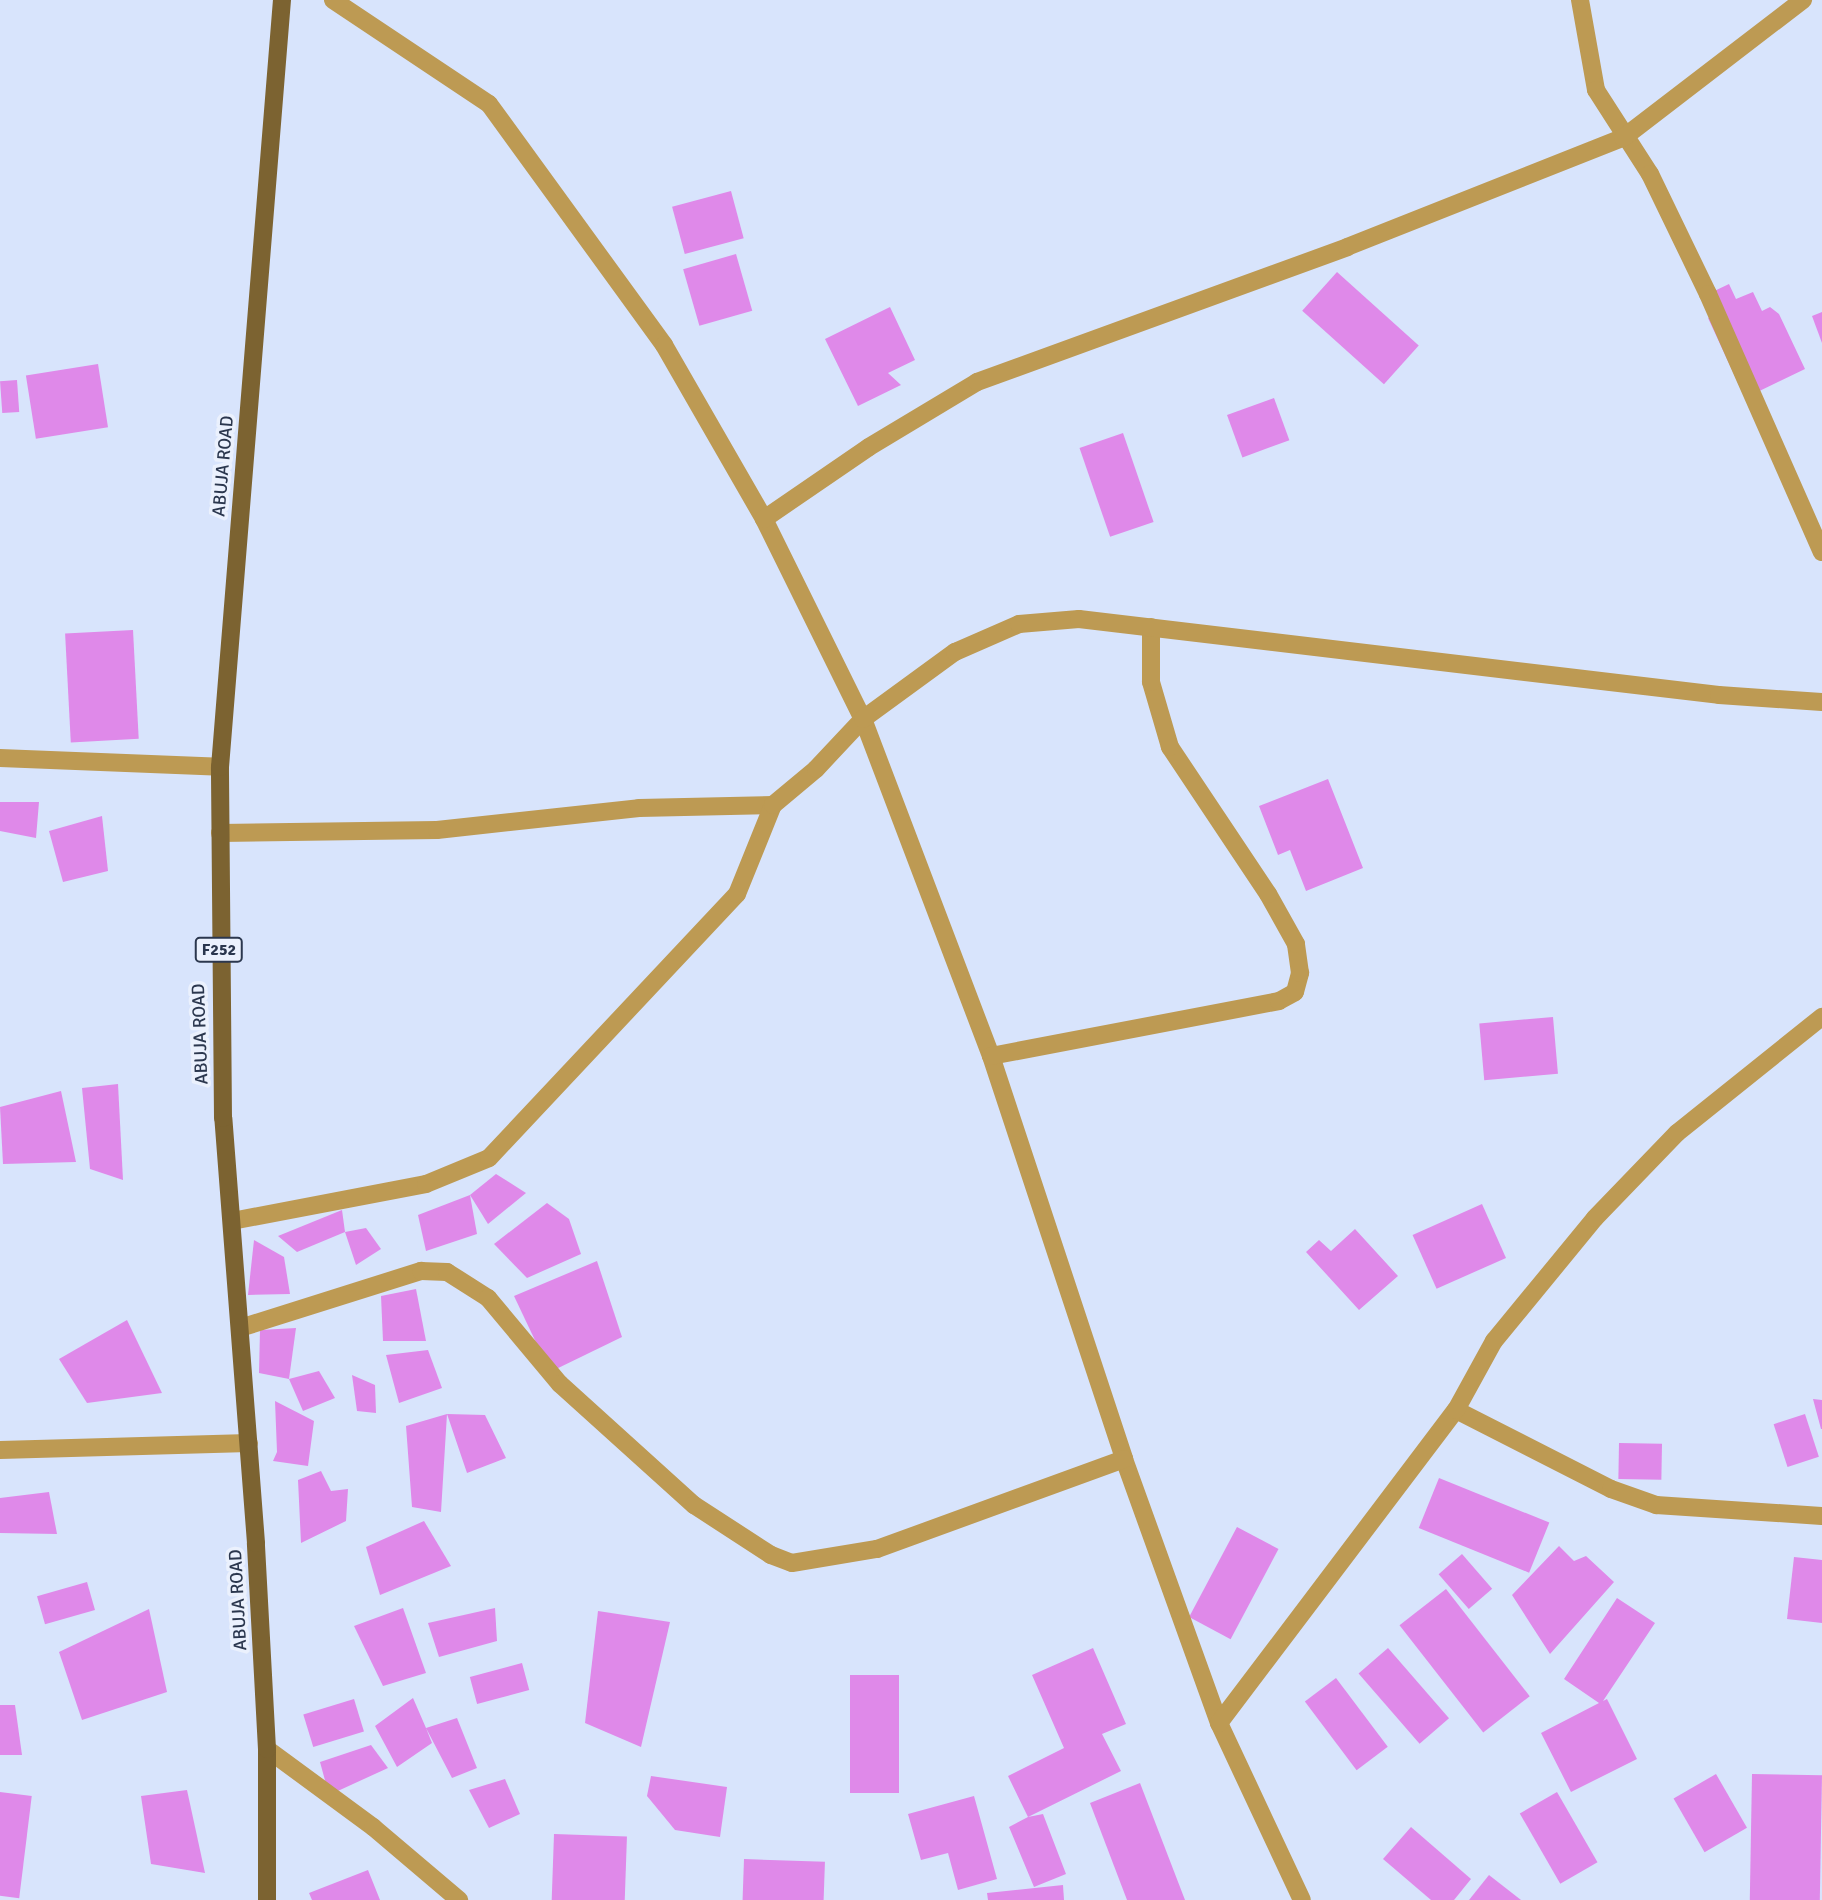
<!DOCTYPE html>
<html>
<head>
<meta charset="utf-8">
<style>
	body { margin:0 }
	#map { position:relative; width:1822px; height:1900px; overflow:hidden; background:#d8e4fc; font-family:Signika,sans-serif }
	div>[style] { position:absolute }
	.building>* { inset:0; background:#df89e9; transform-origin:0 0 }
	.minor>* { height:18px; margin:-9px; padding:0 9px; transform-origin:9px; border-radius:9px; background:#bd9a53 }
	.major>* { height:18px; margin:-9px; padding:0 9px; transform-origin:9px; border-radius:9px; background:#7c6331 }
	span { translate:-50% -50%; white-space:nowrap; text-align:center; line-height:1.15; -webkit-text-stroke:7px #ebf1fd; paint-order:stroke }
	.shield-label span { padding:2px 5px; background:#ebf1fd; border:2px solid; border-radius:5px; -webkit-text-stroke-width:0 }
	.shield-label { font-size:16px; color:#2b374e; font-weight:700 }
	.street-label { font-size:18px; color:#2b374e }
</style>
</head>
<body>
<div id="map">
	<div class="building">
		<div style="left:731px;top:191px;width:49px;height:61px;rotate:75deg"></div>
		<div style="left:736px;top:254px;width:59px;height:55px;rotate:74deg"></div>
		<div style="left:1337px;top:272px;width:110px;height:52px;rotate:42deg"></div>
		<div style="clip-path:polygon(1729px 284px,1736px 299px,1753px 292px,1762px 311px,1770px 307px,1779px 314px,1805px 369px,1745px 398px,1708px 318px,1717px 314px,1708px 294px)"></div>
		<div style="clip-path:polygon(890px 307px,915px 360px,888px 373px,901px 385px,858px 406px,825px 339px)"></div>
		<div style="clip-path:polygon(1822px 312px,1822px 343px,1812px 316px)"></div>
		<div style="left:98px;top:364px;width:64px;height:73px;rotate:81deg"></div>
		<div style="left:17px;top:380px;width:32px;height:17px;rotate:86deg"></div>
		<div style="left:1274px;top:398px;width:45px;height:50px;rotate:70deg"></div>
		<div style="left:1123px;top:433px;width:94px;height:46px;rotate:71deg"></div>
		<div style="left:133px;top:630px;width:109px;height:68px;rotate:87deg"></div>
		<div style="clip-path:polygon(1328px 779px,1363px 868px,1306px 891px,1290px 850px,1278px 855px,1259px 806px)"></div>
		<div style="clip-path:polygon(0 802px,39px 802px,36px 838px,0 831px)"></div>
		<div style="clip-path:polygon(102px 816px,108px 871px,63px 882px,49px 831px)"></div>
		<div style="left:1553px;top:1017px;width:57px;height:74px;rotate:85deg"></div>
		<div style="clip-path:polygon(118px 1084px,123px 1180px,90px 1169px,82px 1088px)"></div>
		<div style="clip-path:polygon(61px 1091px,76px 1162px,3px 1164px,0 1107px)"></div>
		<div style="clip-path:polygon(496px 1174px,526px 1193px,488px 1224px,470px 1195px)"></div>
		<div style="clip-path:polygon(470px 1195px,477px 1234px,426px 1251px,418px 1215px)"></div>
		<div style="clip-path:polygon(547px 1203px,569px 1219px,581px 1254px,527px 1278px,494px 1244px)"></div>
		<div style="left:1482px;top:1204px;width:59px;height:76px;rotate:66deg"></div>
		<div style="clip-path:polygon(342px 1210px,345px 1232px,297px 1252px,278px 1236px)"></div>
		<div style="clip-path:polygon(366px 1228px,381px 1249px,356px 1265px,345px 1232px)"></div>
		<div style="clip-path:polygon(1355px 1229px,1398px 1276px,1359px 1310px,1306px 1252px,1319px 1240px,1331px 1251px)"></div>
		<div style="clip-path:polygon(254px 1240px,284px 1257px,290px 1294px,248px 1295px)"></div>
		<div style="clip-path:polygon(597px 1261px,622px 1337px,550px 1372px,514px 1296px)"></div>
		<div style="clip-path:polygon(416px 1289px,426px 1341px,383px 1341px,381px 1296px)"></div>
		<div style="clip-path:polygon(127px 1320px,162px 1393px,87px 1403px,59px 1359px)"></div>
		<div style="clip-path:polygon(296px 1328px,289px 1379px,259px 1373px,260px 1330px)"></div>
		<div style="clip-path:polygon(428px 1350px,442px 1388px,399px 1403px,386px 1355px)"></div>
		<div style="clip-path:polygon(319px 1371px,335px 1398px,303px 1411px,289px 1379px)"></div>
		<div style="clip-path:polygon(352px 1375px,375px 1385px,376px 1413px,357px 1411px)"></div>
		<div style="clip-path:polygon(1813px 1399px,1822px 1400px,1822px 1429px,1821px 1429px)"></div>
		<div style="clip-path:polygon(275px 1401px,314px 1421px,308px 1466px,273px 1461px,277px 1452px)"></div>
		<div style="clip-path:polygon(447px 1414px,441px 1512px,412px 1507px,406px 1426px,447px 1414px,485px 1415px,506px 1458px,467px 1473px)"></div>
		<div style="left:1805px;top:1414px;width:45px;height:33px;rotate:72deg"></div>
		<div style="left:1619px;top:1443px;width:43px;height:36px;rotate:1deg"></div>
		<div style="clip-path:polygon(321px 1471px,331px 1491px,348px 1489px,346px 1521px,301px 1543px,298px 1480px)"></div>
		<div style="left:1439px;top:1478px;width:119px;height:54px;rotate:22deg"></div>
		<div style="clip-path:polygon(49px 1492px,57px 1534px,0 1533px,0 1498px)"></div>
		<div style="clip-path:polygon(424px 1521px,451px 1566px,380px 1595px,366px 1547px)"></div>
		<div style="left:1237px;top:1527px;width:47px;height:102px;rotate:28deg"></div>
		<div style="clip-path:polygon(1559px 1546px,1574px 1561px,1586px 1556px,1614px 1582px,1550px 1654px,1512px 1595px)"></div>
		<div style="left:1462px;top:1554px;width:46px;height:31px;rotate:49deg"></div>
		<div style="clip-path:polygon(1794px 1557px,1822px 1560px,1822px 1623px,1787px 1619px)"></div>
		<div style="left:87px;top:1582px;width:29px;height:52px;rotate:74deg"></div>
		<div style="left:1446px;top:1589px;width:136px;height:59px;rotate:52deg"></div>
		<div style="clip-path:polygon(1617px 1598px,1655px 1623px,1603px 1701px,1607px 1699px,1637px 1759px,1571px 1792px,1541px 1733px,1599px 1703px,1564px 1679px)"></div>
		<div style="clip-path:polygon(403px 1608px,426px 1673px,383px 1686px,354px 1626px)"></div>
		<div style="clip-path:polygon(495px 1608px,497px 1641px,439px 1657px,428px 1623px)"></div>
		<div style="clip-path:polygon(149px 1609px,167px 1692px,82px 1720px,59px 1652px)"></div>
		<div style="clip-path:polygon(598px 1611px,670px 1622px,641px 1747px,585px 1723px)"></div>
		<div style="clip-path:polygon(1093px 1648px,1126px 1724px,1102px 1734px,1121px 1771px,1028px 1817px,1043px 1814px,1066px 1874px,1034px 1887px,1009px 1827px,1028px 1817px,1008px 1776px,1064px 1748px,1032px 1675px)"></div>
		<div style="left:1388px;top:1648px;width:93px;height:39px;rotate:49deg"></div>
		<div style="left:522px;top:1663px;width:28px;height:54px;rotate:75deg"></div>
		<div style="left:850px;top:1675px;width:49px;height:118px"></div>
		<div style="left:1336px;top:1678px;width:86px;height:39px;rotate:53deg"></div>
		<div style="clip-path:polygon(413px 1698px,426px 1728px,457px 1718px,477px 1768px,452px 1778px,426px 1728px,432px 1743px,397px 1767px,375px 1726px)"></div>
		<div style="left:354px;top:1699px;width:34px;height:53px;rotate:73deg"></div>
		<div style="clip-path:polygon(0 1705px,15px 1705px,22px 1755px,0 1755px)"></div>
		<div style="clip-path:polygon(371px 1745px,388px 1768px,329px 1795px,320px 1762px)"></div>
		<div style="left:1716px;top:1774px;width:62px;height:49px;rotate:60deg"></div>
		<div style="left:1752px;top:1774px;width:70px;height:126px;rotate:1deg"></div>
		<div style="clip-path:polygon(651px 1776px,727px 1787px,720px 1837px,675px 1830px,647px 1796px)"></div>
		<div style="clip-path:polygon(505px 1779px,520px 1814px,489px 1828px,469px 1790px)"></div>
		<div style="clip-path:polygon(1140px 1783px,1185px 1900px,1127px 1900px,1090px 1803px)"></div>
		<div style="clip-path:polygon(187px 1790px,205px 1873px,151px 1864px,141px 1796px)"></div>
		<div style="left:0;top:1792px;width:32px;height:103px;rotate:7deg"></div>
		<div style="left:1557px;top:1792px;width:81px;height:43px;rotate:60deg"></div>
		<div style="clip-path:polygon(974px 1796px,997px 1879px,958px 1890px,948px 1853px,921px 1860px,908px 1814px)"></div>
		<div style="clip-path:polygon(1411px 1827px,1471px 1879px,1454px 1900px,1431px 1900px,1383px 1859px)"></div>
		<div style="left:554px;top:1834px;width:73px;height:66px;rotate:2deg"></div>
		<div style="left:744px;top:1859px;width:81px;height:41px;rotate:2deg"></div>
		<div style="clip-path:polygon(368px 1870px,380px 1900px,312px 1900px,309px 1893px)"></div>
		<div style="clip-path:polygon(1489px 1875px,1521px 1900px,1469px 1900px)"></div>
		<div style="clip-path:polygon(1063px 1885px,1064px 1900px,988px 1900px,987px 1893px)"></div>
	</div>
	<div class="minor">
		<div style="left:333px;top:0;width:187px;rotate:33.7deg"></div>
		<div style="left:489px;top:104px;width:298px;rotate:54deg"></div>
		<div style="left:664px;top:345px;width:201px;rotate:60.1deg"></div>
		<div style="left:764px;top:519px;width:223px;rotate:63.7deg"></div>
		<div style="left:863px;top:719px;width:360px;rotate:69.2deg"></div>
		<div style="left:991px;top:1056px;width:424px;rotate:71.7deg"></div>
		<div style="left:1124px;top:1459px;width:281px;rotate:70.2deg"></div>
		<div style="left:1219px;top:1723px;width:195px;rotate:64.9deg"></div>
		<div style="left:1580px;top:0;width:91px;rotate:79.9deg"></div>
		<div style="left:1596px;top:90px;width:100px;rotate:57.3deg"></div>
		<div style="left:1650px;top:174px;width:133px;rotate:64.2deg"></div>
		<div style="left:1708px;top:294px;width:282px;rotate:66.2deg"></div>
		<div style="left:764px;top:519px;width:127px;rotate:-34.4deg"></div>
		<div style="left:869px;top:447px;width:126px;rotate:-31deg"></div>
		<div style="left:977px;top:382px;width:394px;rotate:-20deg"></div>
		<div style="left:1347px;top:247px;width:297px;rotate:-21.6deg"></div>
		<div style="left:1623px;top:138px;width:227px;rotate:-37.5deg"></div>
		<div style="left:0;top:758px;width:220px;rotate:2.3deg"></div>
		<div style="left:220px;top:833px;width:217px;rotate:-0.8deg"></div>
		<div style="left:437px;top:830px;width:203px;rotate:-6.2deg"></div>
		<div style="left:639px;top:808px;width:134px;rotate:-1.3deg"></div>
		<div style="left:991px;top:1056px;width:293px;rotate:-10.8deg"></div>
		<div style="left:1279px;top:1001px;width:18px;rotate:-29deg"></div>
		<div style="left:1295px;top:992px;width:20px;rotate:-75deg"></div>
		<div style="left:1300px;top:973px;width:29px;rotate:-98deg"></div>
		<div style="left:1296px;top:944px;width:57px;rotate:-119.2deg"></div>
		<div style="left:1268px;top:894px;width:177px;rotate:-123.7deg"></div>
		<div style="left:1170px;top:747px;width:68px;rotate:-106.3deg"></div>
		<div style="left:1151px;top:682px;width:55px;rotate:-90deg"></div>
		<div style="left:232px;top:1221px;width:197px;rotate:-10.8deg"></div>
		<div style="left:426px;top:1184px;width:68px;rotate:-22.4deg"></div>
		<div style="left:489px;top:1158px;width:362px;rotate:-46.8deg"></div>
		<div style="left:737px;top:894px;width:96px;rotate:-68deg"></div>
		<div style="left:773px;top:805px;width:56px;rotate:-39.9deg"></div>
		<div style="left:816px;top:769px;width:69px;rotate:-46.8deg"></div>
		<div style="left:863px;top:719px;width:114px;rotate:-36.1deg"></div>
		<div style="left:955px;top:652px;width:70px;rotate:-23.6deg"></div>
		<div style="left:1019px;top:624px;width:60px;rotate:-4.8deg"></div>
		<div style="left:1079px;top:619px;width:644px;rotate:6.77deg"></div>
		<div style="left:1719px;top:695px;width:103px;rotate:3.9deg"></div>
		<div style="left:240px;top:1328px;width:190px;rotate:-17.5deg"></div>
		<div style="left:421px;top:1271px;width:26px;rotate:2deg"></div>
		<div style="left:447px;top:1272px;width:49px;rotate:32.4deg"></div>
		<div style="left:488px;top:1298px;width:112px;rotate:50.1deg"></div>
		<div style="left:560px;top:1384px;width:181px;rotate:42.1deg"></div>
		<div style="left:694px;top:1505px;width:92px;rotate:33deg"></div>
		<div style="left:771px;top:1555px;width:22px;rotate:21deg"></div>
		<div style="left:792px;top:1563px;width:86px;rotate:-9.4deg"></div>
		<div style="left:877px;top:1549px;width:263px;rotate:-20deg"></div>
		<div style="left:1456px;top:1410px;width:174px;rotate:27deg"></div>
		<div style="left:1611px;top:1489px;width:48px;rotate:19.6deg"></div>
		<div style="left:1656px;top:1505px;width:166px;rotate:3.8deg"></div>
		<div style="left:0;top:1450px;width:249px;rotate:-1.6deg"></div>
		<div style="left:1219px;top:1723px;width:393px;rotate:-52.9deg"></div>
		<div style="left:1456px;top:1410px;width:79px;rotate:-61.2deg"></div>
		<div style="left:1494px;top:1341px;width:159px;rotate:-50.6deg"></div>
		<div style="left:1595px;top:1218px;width:118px;rotate:-46deg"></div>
		<div style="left:1677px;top:1133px;width:186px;rotate:-38.7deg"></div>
		<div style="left:267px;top:1749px;width:132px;rotate:36.3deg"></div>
		<div style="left:373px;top:1827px;width:113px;rotate:40.3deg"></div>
	</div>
	<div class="major">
		<div style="left:267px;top:1900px;width:151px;rotate:-90deg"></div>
		<div style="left:267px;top:1749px;width:206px;rotate:-93.1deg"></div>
		<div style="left:256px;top:1543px;width:426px;rotate:-94.4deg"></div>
		<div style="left:223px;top:1118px;width:351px;rotate:-90.5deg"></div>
		<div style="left:220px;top:767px;width:770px;rotate:-85.38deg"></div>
	</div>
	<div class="shield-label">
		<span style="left:219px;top:950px">F252</span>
	</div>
	<div class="street-label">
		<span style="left:223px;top:466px;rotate:-85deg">ABUJA ROAD</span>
		<span style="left:200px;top:1034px;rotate:-92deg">ABUJA ROAD</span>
		<span style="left:238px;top:1600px;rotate:-93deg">ABUJA ROAD</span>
	</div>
</div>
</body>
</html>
